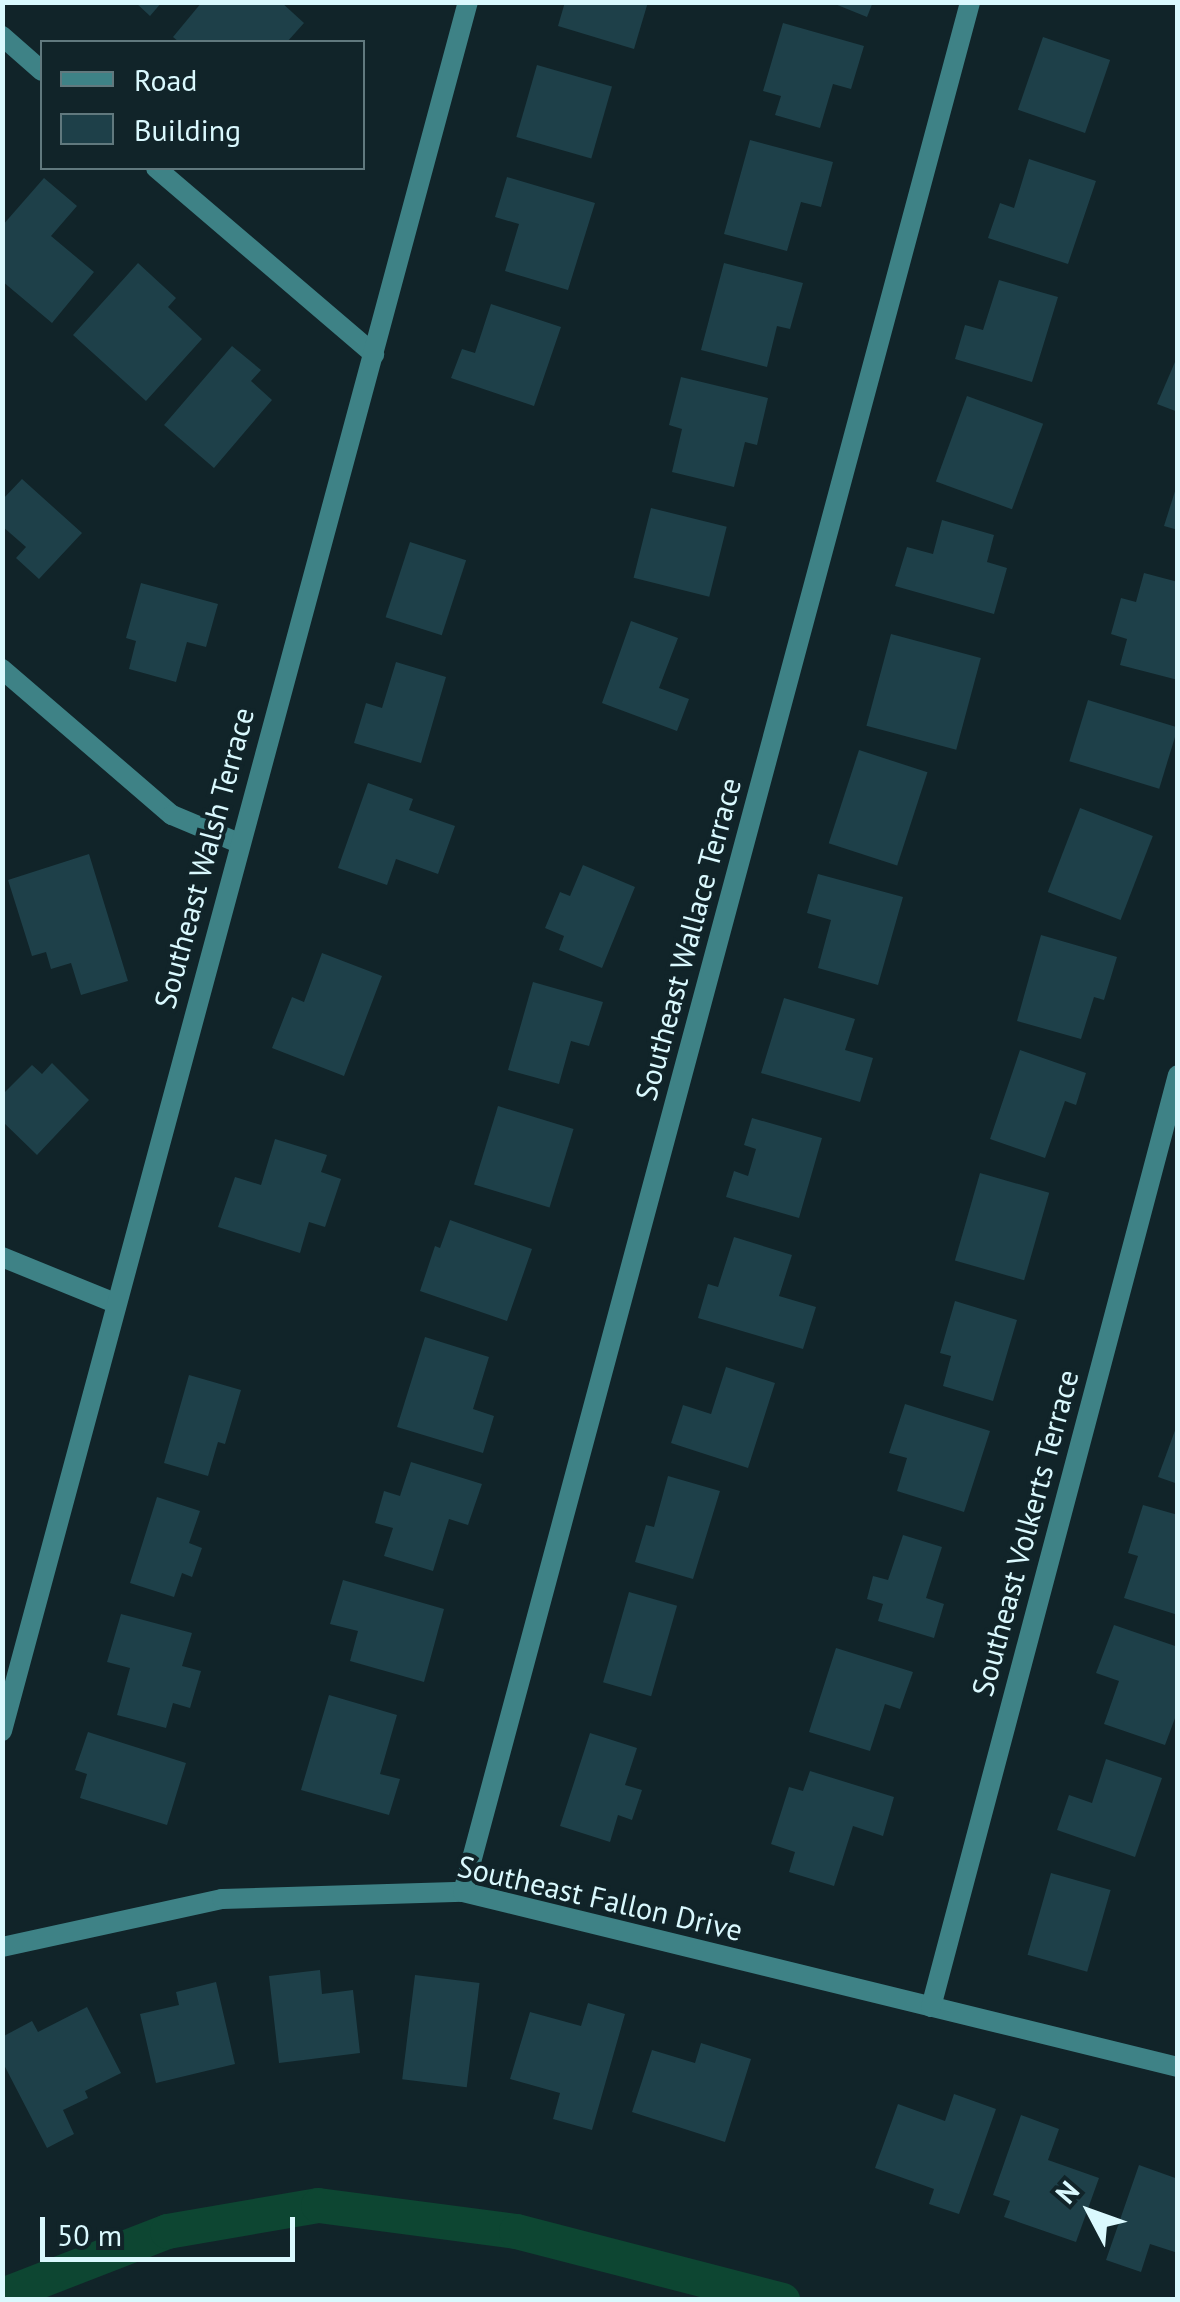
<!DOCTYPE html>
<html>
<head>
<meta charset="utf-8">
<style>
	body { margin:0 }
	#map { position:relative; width:1180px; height:2302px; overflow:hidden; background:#112429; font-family:"PT Sans",sans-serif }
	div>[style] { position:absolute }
	.canal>* { height:35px; margin:-17.5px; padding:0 17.5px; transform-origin:17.5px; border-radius:17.5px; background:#0d4632 }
	.building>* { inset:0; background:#1e4049; transform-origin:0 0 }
	.street>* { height:20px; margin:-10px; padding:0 10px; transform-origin:10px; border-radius:10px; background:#3e8286 }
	span { translate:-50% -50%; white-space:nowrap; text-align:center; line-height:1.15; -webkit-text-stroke:8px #112429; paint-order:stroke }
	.street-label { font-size:30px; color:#daf9fe }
	.frame { position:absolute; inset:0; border:5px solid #daf9fe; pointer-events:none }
	.legend { position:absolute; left:40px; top:40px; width:325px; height:130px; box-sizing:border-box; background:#112429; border:2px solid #61797e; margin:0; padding:12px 18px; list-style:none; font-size:30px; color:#daf9fe }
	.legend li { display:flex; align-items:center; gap:20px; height:50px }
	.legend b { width:50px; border:2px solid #61797e }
	.north { position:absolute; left:1040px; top:2162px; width:100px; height:100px; -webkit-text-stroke:8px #112429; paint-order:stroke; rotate:311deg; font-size:28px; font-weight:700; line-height:40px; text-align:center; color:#daf9fe }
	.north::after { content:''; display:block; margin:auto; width:35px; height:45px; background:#daf9fe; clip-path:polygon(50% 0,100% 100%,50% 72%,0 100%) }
	.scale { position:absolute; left:40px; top:2217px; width:255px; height:45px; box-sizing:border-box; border:5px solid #daf9fe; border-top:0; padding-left:12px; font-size:30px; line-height:35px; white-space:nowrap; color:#daf9fe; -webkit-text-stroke:8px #112429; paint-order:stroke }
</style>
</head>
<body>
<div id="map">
	<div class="canal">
		<div style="left:2px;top:2295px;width:177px;rotate:-21.2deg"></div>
		<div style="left:167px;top:2231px;width:153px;rotate:-9.8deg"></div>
		<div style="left:318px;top:2205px;width:200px;rotate:7.5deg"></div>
		<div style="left:516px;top:2231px;width:275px;rotate:14.5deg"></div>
	</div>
	<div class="building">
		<div style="clip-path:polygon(135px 2px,162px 2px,150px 16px)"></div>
		<div style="clip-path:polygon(202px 2px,281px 2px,304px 23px,287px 42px,179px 42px,173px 37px)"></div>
		<div style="clip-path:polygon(565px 2px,648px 2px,634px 49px,558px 26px)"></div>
		<div style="clip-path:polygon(830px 2px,873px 2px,867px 17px)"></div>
		<div style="clip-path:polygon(783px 23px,864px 46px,851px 89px,833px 84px,820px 128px,775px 115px,781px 96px,763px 91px)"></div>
		<div style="left:1043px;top:37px;width:71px;height:77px;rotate:19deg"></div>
		<div style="left:537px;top:65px;width:78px;height:75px;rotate:16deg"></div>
		<div style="clip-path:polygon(750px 140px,833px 162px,821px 207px,801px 202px,787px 251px,724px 234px)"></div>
		<div style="clip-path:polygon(1029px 159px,1096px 181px,1068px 264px,988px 238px,1000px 203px,1014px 208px)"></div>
		<div style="clip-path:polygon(507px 177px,595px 203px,568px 290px,505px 271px,519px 224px,495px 217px)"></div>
		<div style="clip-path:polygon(44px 178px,77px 206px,51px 236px,94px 272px,52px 323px,2px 281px,2px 226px)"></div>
		<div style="clip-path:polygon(138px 263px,176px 298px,168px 307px,202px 339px,146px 401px,73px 335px)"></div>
		<div style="clip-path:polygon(724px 263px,803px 283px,790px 329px,777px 326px,767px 367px,701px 350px)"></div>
		<div style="clip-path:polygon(999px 280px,1058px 297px,1032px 382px,955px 359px,965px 325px,983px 330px)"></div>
		<div style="clip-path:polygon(491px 304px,561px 327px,534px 406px,451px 378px,462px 349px,475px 353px)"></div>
		<div style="clip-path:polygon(232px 346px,261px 370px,251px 381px,272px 400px,214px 468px,164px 425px)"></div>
		<div style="clip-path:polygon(1178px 355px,1178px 412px,1157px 404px)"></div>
		<div style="clip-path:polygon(681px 377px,768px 398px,757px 445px,745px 442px,734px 487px,672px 472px,682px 429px,669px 425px)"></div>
		<div style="left:967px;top:396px;width:81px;height:91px;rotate:20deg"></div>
		<div style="clip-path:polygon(22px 479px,82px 533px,39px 579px,16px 558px,26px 547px,2px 526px,2px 500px)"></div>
		<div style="clip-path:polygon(1177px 485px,1178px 485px,1178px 530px,1164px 526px)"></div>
		<div style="left:651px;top:508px;width:78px;height:72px;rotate:14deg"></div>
		<div style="clip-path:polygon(942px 520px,994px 535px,987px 562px,1007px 568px,994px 614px,895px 586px,907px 547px,933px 554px)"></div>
		<div style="left:410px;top:542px;width:59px;height:79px;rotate:18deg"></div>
		<div style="clip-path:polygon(1144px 573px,1178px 582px,1178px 680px,1120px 665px,1127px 639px,1111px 634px,1121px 598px,1136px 602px)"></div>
		<div style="clip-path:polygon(141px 583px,218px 604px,206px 647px,187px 642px,176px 682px,129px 669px,136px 641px,126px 638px)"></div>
		<div style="clip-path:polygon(631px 621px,678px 638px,659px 688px,689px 699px,677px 731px,602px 703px)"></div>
		<div style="left:891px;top:634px;width:93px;height:95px;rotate:15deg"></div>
		<div style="clip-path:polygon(396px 662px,446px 677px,421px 763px,354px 743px,366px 703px,382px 708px)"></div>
		<div style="left:1088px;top:700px;width:94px;height:64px;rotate:17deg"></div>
		<div style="left:859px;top:750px;width:72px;height:98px;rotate:18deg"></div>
		<div style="clip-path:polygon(368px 783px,413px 799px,409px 810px,455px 826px,438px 874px,396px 859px,387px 885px,338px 868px)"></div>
		<div style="left:1080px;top:808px;width:78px;height:90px;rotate:21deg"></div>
		<div style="clip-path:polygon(89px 854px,128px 981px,81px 995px,71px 963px,51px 969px,46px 952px,32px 956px,8px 880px)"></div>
		<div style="clip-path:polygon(583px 865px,635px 887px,602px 968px,559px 950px,564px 936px,545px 928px,560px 892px,570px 896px)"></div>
		<div style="clip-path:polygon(818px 874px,903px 897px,878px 985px,818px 968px,831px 920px,807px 913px)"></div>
		<div style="clip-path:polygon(1041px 935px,1117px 957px,1104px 1000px,1094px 997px,1081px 1039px,1017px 1021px)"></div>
		<div style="clip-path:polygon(322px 953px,382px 976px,344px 1076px,272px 1048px,292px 997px,304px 1002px)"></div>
		<div style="clip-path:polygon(533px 982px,603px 1002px,589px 1046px,571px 1041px,559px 1084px,508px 1070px)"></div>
		<div style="clip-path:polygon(784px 998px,855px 1019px,845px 1050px,873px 1058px,860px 1102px,761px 1073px)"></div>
		<div style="clip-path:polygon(1020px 1050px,1086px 1073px,1076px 1105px,1065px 1101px,1045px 1158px,990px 1139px)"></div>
		<div style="clip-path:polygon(52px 1063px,89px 1100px,37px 1155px,2px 1121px,2px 1095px,32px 1065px,42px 1074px)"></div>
		<div style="left:498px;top:1106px;width:79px;height:82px;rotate:17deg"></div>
		<div style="clip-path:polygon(752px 1118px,822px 1138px,799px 1218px,726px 1197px,734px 1171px,748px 1176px,756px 1149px,744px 1145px)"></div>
		<div style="clip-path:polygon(275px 1139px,327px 1155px,321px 1172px,341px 1179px,325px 1227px,309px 1222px,300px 1253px,218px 1227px,235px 1177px,261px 1185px)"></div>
		<div style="left:980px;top:1173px;width:72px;height:91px;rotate:16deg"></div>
		<div style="clip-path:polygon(450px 1220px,532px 1249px,507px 1321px,420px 1291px,435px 1246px,440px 1248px)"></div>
		<div style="clip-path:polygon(734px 1237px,792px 1255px,779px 1296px,816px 1307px,803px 1349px,698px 1318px,708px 1284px,718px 1287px)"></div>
		<div style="clip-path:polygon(955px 1301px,1017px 1320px,993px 1401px,943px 1386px,951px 1356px,940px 1353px)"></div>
		<div style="clip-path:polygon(425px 1337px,489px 1357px,473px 1409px,494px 1416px,483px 1453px,397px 1427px)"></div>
		<div style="clip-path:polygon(726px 1367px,775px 1383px,748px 1468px,671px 1443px,683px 1405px,711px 1414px)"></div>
		<div style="clip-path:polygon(189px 1375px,241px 1390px,225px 1444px,218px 1442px,208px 1476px,164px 1463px)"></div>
		<div style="clip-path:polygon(905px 1404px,990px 1431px,964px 1512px,897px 1491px,907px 1458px,889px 1453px)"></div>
		<div style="clip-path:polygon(1177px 1425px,1178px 1425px,1178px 1484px,1158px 1477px)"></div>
		<div style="clip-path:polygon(411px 1462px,482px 1484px,468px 1525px,449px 1519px,433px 1571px,384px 1556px,393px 1528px,375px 1523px,384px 1491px,400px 1496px)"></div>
		<div style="clip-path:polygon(668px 1476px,720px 1491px,693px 1579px,635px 1562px,646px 1525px,654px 1527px)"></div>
		<div style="clip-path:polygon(157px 1497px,200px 1511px,189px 1543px,202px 1548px,192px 1577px,182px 1573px,174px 1597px,130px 1583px)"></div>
		<div style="clip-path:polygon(1143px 1505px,1178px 1515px,1178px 1615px,1124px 1598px,1138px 1556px,1128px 1553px)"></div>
		<div style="clip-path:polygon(903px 1535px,942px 1547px,926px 1598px,944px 1604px,934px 1638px,878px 1621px,883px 1604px,867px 1599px,873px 1576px,888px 1580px)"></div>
		<div style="clip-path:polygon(343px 1580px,444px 1609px,424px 1682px,350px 1661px,358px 1631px,330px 1624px)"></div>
		<div style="left:629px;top:1592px;width:50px;height:94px;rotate:16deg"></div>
		<div style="clip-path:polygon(121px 1614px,192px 1633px,182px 1666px,201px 1671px,190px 1708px,173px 1703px,166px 1728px,117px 1715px,130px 1668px,107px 1662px)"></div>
		<div style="clip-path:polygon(1114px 1625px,1178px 1647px,1178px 1710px,1165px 1745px,1104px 1724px,1119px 1681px,1096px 1673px)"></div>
		<div style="clip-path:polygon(836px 1648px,913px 1672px,900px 1709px,885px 1704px,870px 1751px,809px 1732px)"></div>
		<div style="clip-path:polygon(329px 1695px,397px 1715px,380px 1774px,400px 1779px,389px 1815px,301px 1790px)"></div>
		<div style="clip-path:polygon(88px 1732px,186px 1763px,167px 1825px,80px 1798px,87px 1774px,75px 1770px)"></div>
		<div style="clip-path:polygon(590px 1733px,637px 1748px,625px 1785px,642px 1790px,632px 1820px,618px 1815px,610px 1842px,560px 1826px)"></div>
		<div style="clip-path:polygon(1106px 1759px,1162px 1778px,1135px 1857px,1057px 1830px,1069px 1795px,1092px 1803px)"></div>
		<div style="clip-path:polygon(810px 1771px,894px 1797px,883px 1836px,853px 1826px,834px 1886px,789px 1872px,795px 1852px,771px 1844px,789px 1787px,803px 1791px)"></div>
		<div style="left:1051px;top:1873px;width:62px;height:85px;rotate:16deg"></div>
		<div style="clip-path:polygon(320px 1970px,322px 1994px,353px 1990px,360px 2053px,279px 2063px,269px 1976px)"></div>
		<div style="left:415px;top:1975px;width:65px;height:105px;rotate:7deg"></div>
		<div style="clip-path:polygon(216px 1982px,235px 2064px,156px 2083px,140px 2014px,179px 2005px,176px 1992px)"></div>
		<div style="clip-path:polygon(588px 2003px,625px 2014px,592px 2130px,553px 2119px,560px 2093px,510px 2079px,530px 2012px,581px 2026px)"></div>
		<div style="clip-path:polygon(87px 2007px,121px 2073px,85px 2091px,88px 2098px,63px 2110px,74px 2134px,47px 2148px,2px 2061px,2px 2037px,32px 2021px,38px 2032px)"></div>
		<div style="clip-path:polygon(701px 2043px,751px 2059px,725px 2142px,632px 2112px,652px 2050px,695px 2063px)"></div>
		<div style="clip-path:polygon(954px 2094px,996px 2109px,959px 2214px,929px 2204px,934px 2189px,875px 2168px,898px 2104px,945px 2121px)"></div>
		<div style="clip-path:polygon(1021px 2115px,1059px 2129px,1048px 2160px,1099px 2178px,1076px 2242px,1004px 2217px,1010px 2201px,993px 2195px)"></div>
		<div style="clip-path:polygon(1139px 2165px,1178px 2179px,1178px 2253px,1150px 2244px,1141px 2272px,1106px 2260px)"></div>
	</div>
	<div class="street">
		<div style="left:2px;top:36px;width:53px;rotate:41.2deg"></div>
		<div style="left:156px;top:168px;width:287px;rotate:40.5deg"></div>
		<div style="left:2px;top:669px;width:224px;rotate:40.7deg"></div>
		<div style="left:172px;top:815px;width:73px;rotate:22.7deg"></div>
		<div style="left:2px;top:1257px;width:122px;rotate:22.2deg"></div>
		<div style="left:2px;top:1731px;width:1791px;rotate:-74.92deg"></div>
		<div style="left:463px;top:1892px;width:1957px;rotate:-74.98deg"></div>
		<div style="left:2px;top:1947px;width:225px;rotate:-12.3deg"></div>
		<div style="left:222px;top:1899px;width:241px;rotate:-1.7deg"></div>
		<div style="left:463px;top:1892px;width:736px;rotate:13.75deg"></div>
		<div style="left:931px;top:2007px;width:964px;rotate:-75.16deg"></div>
	</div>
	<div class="street-label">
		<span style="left:204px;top:858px;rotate:-75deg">Southeast Walsh Terrace</span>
		<span style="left:688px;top:939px;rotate:-75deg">Southeast Wallace Terrace</span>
		<span style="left:1025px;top:1533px;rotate:-75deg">Southeast Volkerts Terrace</span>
		<span style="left:600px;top:1898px;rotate:13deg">Southeast Fallon Drive</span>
	</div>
	<div class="frame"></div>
	<ul class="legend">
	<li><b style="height:12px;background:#3e8286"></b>Road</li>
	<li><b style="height:28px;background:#1e4049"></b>Building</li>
	</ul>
	<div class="north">N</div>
	<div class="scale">50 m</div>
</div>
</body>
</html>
